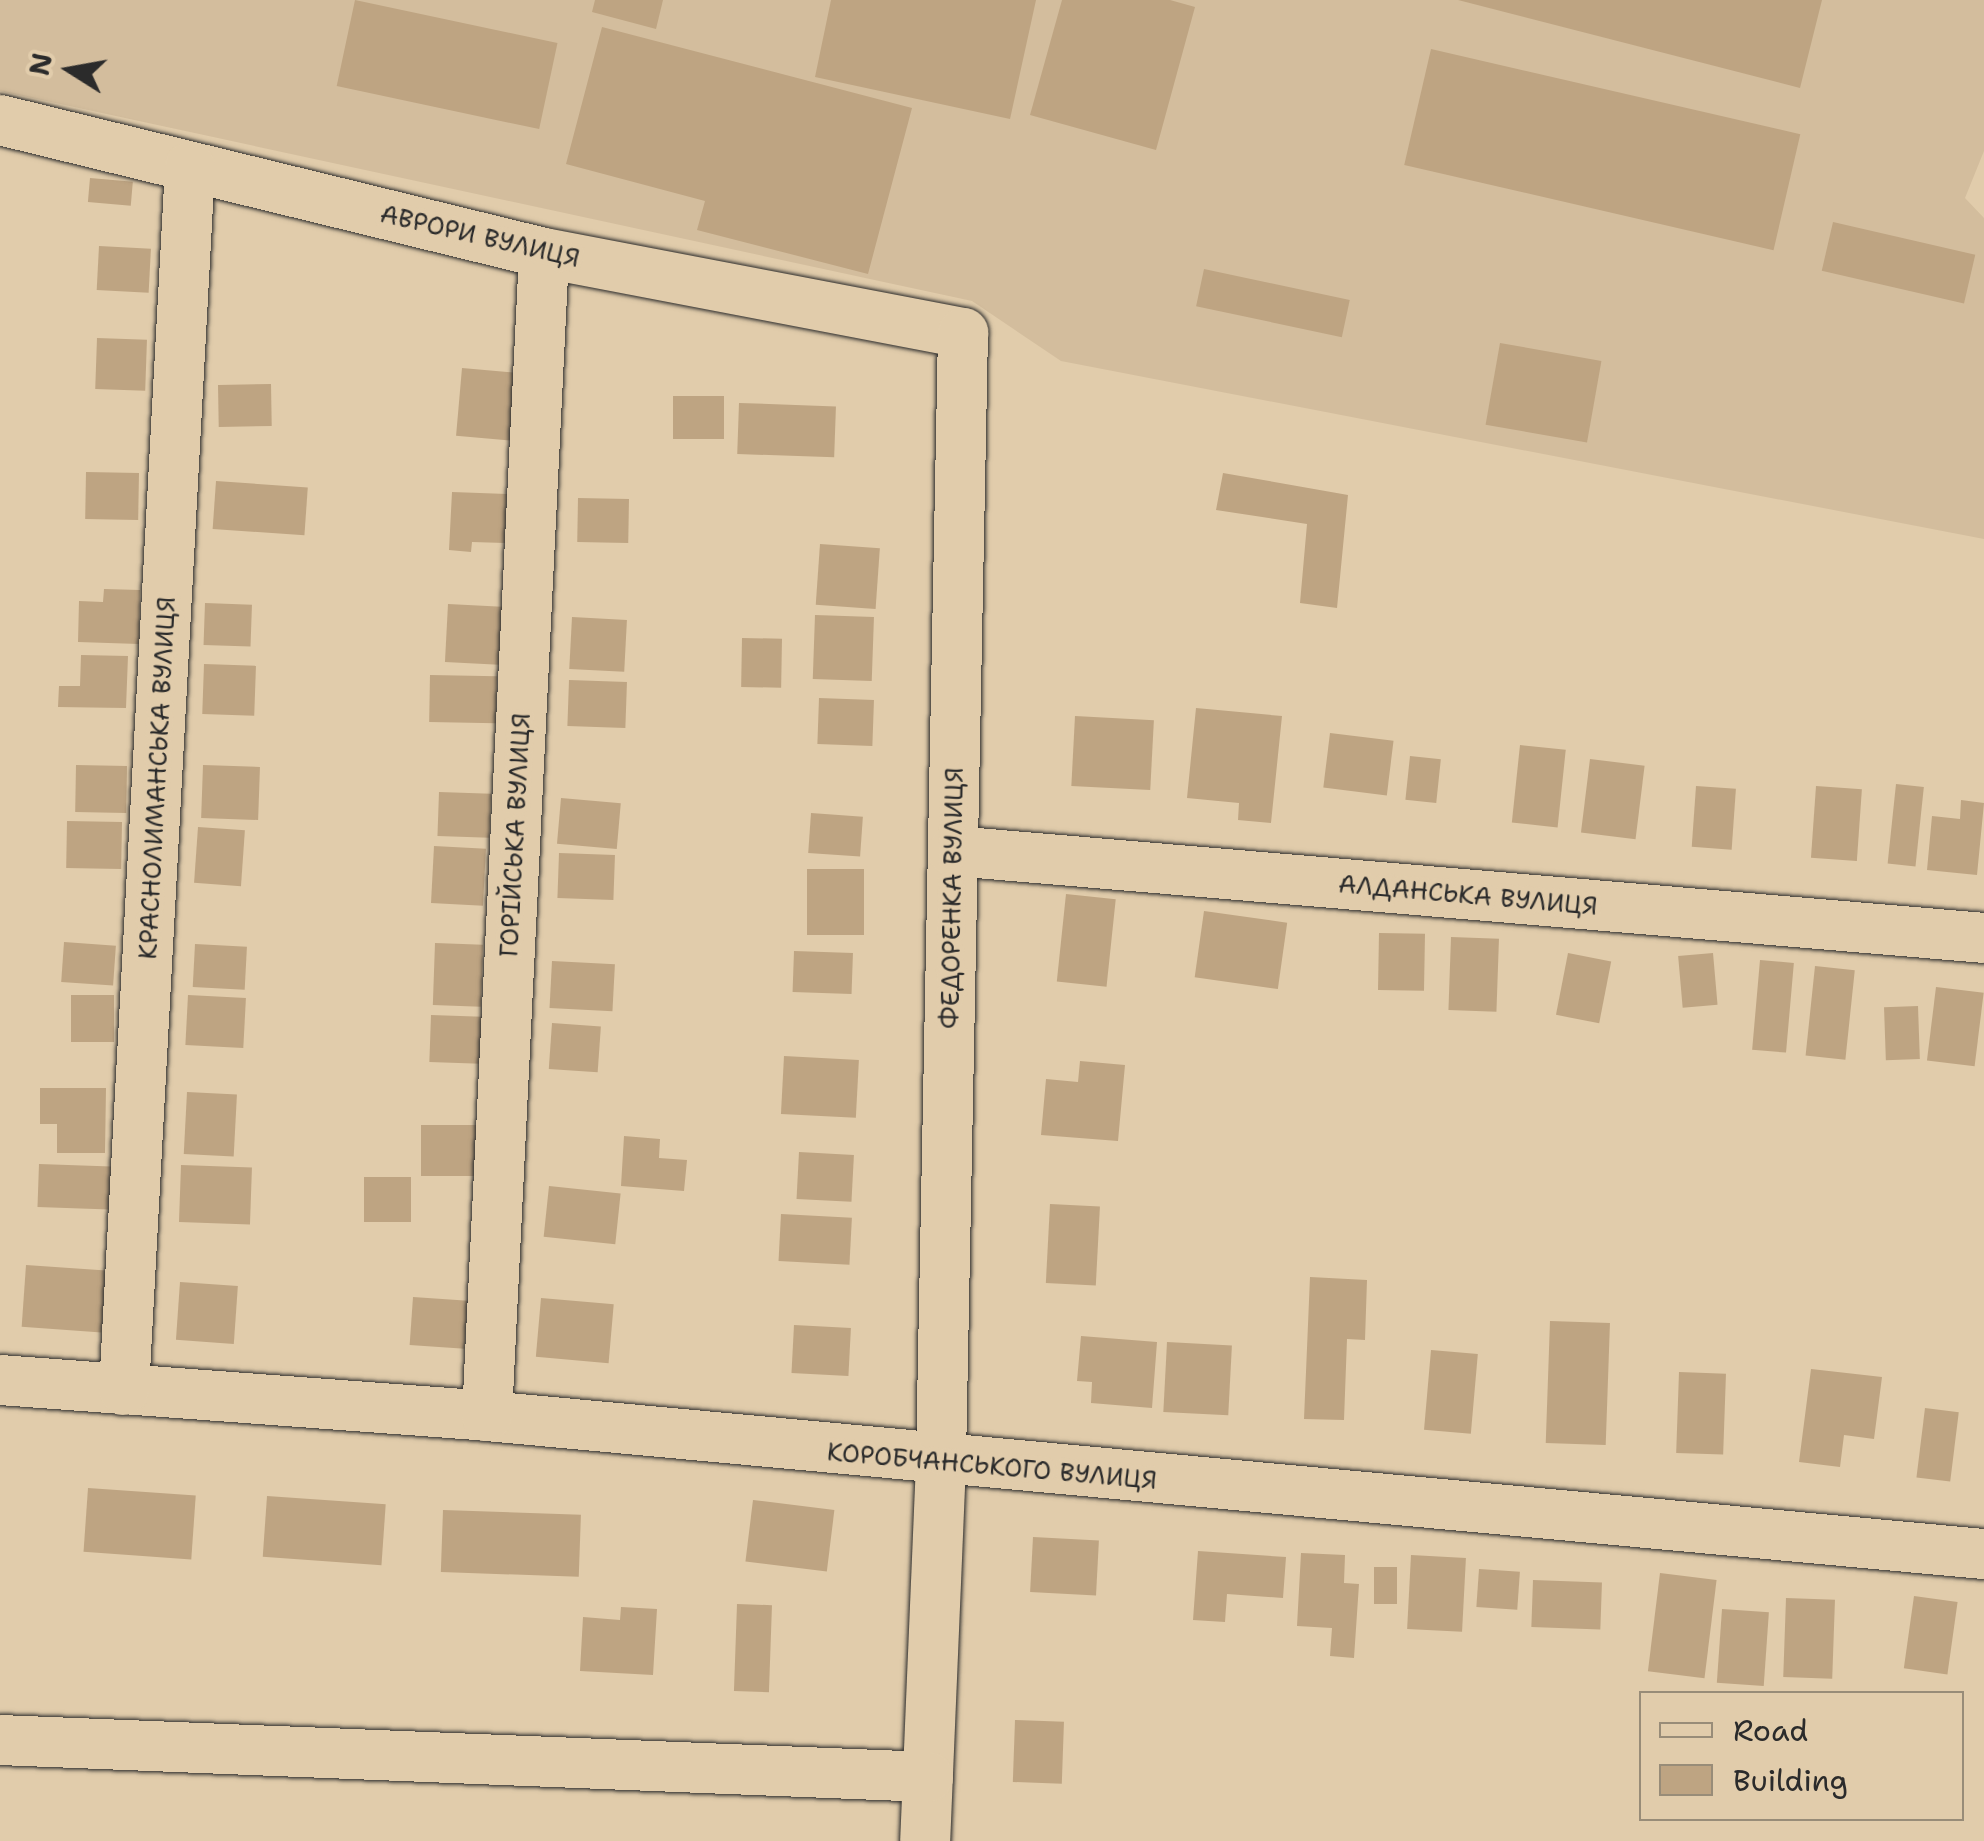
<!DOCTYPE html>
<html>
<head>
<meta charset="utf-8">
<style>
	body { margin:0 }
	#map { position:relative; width:1984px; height:1841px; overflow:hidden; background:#e1ccab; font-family:"Shantell Sans",sans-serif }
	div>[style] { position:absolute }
	.built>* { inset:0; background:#d3bd9d }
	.building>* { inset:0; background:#bea482; transform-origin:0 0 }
	.roads { filter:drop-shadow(0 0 2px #2b2b2b) drop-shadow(0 0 2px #2b2b2b) }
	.minor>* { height:50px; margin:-25px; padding:0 25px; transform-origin:25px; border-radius:25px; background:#e1ccab }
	span { translate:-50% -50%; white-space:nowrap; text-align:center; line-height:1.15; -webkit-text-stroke:10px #e1ccab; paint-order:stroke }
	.street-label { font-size:25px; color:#2b2b2b }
	.legend { position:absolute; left:1639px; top:1691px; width:325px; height:130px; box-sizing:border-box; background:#e1ccab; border:2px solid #988c78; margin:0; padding:12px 18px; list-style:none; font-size:30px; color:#2b2b2b }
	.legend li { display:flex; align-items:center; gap:20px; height:50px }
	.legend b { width:50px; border:2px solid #988c78 }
	.north { position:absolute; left:20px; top:20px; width:100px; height:100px; -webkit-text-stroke:8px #e1ccab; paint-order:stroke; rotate:281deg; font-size:28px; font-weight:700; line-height:40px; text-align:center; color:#2b2b2b }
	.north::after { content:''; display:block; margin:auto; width:35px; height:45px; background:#2b2b2b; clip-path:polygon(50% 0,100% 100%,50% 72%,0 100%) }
</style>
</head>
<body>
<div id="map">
	<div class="built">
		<div style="clip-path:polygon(0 0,1984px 0,1984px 151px,1965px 198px,1984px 218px,1984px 539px,1061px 361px,972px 301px,0 91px)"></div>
	</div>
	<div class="building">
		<div style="left:355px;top:0;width:207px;height:88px;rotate:12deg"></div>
		<div style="clip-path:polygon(595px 0,663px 0,656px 29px,592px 12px)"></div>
		<div style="clip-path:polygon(831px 0,1036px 0,1010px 119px,815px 77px)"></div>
		<div style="clip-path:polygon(1062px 0,1170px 0,1195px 7px,1156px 150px,1030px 115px)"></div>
		<div style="clip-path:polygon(1458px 0,1822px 0,1800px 88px)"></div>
		<div style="clip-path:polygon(602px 27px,912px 108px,868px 274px,697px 230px,705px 201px,566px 164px)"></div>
		<div style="left:1431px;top:49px;width:379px;height:119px;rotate:13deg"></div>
		<div style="left:90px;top:178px;width:43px;height:24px;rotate:5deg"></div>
		<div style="left:1833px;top:222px;width:146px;height:50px;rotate:13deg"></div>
		<div style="left:99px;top:246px;width:52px;height:44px;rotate:3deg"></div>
		<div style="left:1204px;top:269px;width:149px;height:38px;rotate:12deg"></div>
		<div style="left:97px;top:338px;width:50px;height:51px;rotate:2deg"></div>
		<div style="left:1500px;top:343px;width:103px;height:83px;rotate:10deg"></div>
		<div style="left:462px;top:368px;width:54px;height:68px;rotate:5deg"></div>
		<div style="left:271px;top:384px;width:42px;height:53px;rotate:89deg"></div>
		<div style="left:673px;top:396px;width:51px;height:43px"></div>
		<div style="left:739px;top:403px;width:97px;height:51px;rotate:2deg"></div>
		<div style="left:86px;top:472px;width:53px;height:47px;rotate:1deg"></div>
		<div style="clip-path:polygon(1223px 473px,1348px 495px,1337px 608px,1300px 603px,1307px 524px,1216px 510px)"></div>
		<div style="left:216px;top:481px;width:92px;height:48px;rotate:4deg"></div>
		<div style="clip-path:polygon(452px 492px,507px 494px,505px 543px,472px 542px,471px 552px,449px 550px)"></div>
		<div style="left:578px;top:498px;width:51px;height:44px;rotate:1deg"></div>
		<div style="left:820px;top:544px;width:60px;height:61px;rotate:4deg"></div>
		<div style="clip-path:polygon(104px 589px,140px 590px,139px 644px,78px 642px,79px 601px,103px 602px)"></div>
		<div style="left:205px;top:603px;width:47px;height:42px;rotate:2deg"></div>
		<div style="left:448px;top:604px;width:54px;height:58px;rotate:3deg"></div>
		<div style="left:815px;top:615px;width:59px;height:64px;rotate:2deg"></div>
		<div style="left:572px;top:617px;width:55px;height:52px;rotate:3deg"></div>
		<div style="left:742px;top:638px;width:40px;height:49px;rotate:1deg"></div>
		<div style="clip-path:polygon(81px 655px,128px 656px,126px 708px,58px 707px,59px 686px,80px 686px)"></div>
		<div style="left:204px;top:664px;width:52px;height:50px;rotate:2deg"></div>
		<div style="left:430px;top:675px;width:67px;height:47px;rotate:1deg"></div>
		<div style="left:569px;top:680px;width:58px;height:46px;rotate:2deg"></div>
		<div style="left:819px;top:698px;width:55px;height:46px;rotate:2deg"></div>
		<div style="clip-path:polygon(1196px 708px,1282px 716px,1271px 823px,1238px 820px,1239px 803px,1187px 798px)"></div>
		<div style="left:1075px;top:716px;width:79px;height:70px;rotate:3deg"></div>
		<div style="left:1330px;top:733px;width:64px;height:55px;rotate:7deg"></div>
		<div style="left:1520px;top:745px;width:46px;height:78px;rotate:6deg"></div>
		<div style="left:1410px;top:756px;width:31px;height:44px;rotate:6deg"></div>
		<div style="left:1590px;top:759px;width:55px;height:74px;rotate:7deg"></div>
		<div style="left:76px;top:765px;width:51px;height:47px;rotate:1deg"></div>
		<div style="left:203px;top:765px;width:57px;height:53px;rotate:2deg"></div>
		<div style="left:1896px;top:784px;width:28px;height:80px;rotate:6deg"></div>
		<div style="left:1696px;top:786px;width:40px;height:61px;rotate:4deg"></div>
		<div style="left:1816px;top:786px;width:46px;height:72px;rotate:4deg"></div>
		<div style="left:439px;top:792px;width:52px;height:44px;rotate:2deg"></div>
		<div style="left:561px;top:798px;width:60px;height:46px;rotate:5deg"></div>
		<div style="clip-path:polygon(1961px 800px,1984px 803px,1977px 875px,1927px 870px,1932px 816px,1960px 819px)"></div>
		<div style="left:811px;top:813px;width:52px;height:40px;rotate:4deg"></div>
		<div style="left:67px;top:821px;width:55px;height:47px;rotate:1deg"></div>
		<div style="left:198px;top:827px;width:47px;height:56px;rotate:4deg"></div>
		<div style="left:434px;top:846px;width:52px;height:57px;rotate:3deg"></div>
		<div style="left:559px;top:853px;width:56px;height:45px;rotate:2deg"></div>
		<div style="left:807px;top:869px;width:57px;height:66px"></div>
		<div style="left:1066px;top:894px;width:50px;height:88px;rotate:6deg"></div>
		<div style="left:1204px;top:911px;width:84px;height:67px;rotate:8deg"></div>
		<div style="left:1379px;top:933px;width:46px;height:57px;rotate:1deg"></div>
		<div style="left:1451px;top:937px;width:48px;height:73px;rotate:2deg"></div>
		<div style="left:64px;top:942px;width:52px;height:40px;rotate:4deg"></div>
		<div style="left:435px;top:943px;width:48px;height:62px;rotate:2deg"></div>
		<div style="left:195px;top:944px;width:52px;height:43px;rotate:3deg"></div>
		<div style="left:794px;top:951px;width:59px;height:41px;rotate:2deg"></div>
		<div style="left:1568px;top:953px;width:44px;height:63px;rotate:11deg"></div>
		<div style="left:1713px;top:953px;width:52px;height:35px;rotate:85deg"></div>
		<div style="left:1760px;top:960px;width:34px;height:90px;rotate:5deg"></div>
		<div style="left:552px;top:961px;width:63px;height:47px;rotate:3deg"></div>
		<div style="left:1815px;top:966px;width:40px;height:90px;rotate:6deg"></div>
		<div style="left:1936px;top:987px;width:48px;height:74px;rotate:7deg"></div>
		<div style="left:71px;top:995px;width:43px;height:47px"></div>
		<div style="left:188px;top:995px;width:58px;height:50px;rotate:3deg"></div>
		<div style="left:1918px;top:1006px;width:53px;height:34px;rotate:88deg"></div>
		<div style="left:431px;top:1015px;width:51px;height:47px;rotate:2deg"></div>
		<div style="left:552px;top:1023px;width:49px;height:46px;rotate:4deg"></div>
		<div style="left:784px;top:1056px;width:75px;height:58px;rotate:3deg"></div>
		<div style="clip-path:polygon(1080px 1061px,1125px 1065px,1118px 1141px,1041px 1135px,1046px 1079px,1078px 1082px)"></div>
		<div style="clip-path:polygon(40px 1088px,106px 1088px,105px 1153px,57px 1153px,57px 1124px,40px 1124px)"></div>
		<div style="left:187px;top:1092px;width:50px;height:62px;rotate:3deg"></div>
		<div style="left:421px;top:1125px;width:56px;height:51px"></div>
		<div style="clip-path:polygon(624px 1136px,660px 1139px,659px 1158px,687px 1160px,684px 1191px,621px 1186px)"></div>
		<div style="left:799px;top:1152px;width:55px;height:47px;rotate:3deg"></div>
		<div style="left:39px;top:1164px;width:72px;height:43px;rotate:2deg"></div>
		<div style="left:181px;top:1165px;width:71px;height:57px;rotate:2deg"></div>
		<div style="left:364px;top:1177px;width:47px;height:45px"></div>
		<div style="left:549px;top:1186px;width:72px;height:51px;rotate:6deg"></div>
		<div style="left:1050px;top:1204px;width:50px;height:79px;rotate:3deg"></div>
		<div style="left:781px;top:1214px;width:71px;height:47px;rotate:3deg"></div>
		<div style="left:26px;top:1265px;width:80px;height:62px;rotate:4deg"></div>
		<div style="clip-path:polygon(1310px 1277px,1367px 1280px,1365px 1340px,1347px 1339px,1344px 1420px,1304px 1419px)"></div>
		<div style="left:180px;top:1282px;width:58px;height:58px;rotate:4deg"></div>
		<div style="left:413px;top:1297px;width:55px;height:48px;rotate:4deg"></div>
		<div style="left:541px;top:1298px;width:73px;height:59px;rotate:5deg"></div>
		<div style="left:1550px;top:1321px;width:60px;height:122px;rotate:2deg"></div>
		<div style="left:794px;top:1325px;width:57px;height:48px;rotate:3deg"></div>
		<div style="clip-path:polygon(1081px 1336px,1157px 1342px,1152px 1408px,1091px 1403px,1092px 1382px,1077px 1381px)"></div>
		<div style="left:1167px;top:1342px;width:65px;height:70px;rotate:3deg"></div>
		<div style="left:1431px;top:1350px;width:47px;height:80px;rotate:5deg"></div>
		<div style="clip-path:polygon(1811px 1369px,1882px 1377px,1874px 1439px,1844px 1435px,1840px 1467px,1799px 1462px)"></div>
		<div style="left:1679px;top:1372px;width:47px;height:81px;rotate:2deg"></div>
		<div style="left:1925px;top:1408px;width:34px;height:70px;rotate:7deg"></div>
		<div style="left:88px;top:1488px;width:108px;height:64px;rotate:4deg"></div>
		<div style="left:267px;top:1496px;width:119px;height:61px;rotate:4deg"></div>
		<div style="left:753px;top:1500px;width:82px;height:62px;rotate:7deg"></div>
		<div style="left:443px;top:1510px;width:138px;height:62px;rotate:2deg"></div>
		<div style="left:1033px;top:1537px;width:66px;height:55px;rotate:3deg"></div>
		<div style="clip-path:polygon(1198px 1551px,1286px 1557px,1283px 1598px,1227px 1594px,1225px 1622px,1193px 1620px)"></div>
		<div style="clip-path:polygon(1301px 1553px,1345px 1555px,1344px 1583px,1359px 1584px,1354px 1658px,1330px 1656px,1332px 1628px,1297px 1626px)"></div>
		<div style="left:1411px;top:1555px;width:55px;height:74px;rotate:3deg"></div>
		<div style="left:1374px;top:1567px;width:23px;height:37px"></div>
		<div style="left:1479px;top:1569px;width:41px;height:38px;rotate:4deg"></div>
		<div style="left:1660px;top:1573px;width:57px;height:99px;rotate:7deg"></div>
		<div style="left:1533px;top:1580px;width:69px;height:47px;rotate:2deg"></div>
		<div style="left:1914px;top:1596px;width:44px;height:73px;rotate:8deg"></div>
		<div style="left:1786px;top:1598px;width:49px;height:79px;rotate:2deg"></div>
		<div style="left:737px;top:1604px;width:35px;height:87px;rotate:2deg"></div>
		<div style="clip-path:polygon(621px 1607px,657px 1609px,653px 1675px,580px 1671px,583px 1617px,620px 1620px)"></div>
		<div style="left:1722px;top:1609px;width:47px;height:74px;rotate:4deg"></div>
		<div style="left:1015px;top:1720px;width:49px;height:62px;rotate:2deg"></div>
	</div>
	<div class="roads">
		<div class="minor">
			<div style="left:0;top:120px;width:560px;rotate:13.74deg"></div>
			<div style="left:544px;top:253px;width:427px;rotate:10.8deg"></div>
			<div style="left:963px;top:333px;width:1130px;rotate:91.12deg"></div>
			<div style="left:941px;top:1463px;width:378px;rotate:92.4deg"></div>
			<div style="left:953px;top:851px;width:1035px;rotate:4.82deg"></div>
			<div style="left:0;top:1380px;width:488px;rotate:4.2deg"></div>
			<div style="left:487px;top:1416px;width:1503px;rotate:5.27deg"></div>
			<div style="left:124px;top:1390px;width:1225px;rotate:-86.91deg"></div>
			<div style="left:487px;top:1416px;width:1164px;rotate:-87.19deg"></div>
			<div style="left:0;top:1740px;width:929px;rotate:2.28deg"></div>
		</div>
	</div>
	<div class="street-label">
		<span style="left:480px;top:236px;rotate:13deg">АВРОРИ ВУЛИЦЯ</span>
		<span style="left:157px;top:778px;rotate:-87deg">КРАСНОЛИМАНСЬКА ВУЛИЦЯ</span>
		<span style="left:515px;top:835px;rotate:-87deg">ГОРІЙСЬКА ВУЛИЦЯ</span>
		<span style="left:1468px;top:895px;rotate:5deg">АЛДАНСЬКА ВУЛИЦЯ</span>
		<span style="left:952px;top:898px;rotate:-89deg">ФЕДОРЕНКА ВУЛИЦЯ</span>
		<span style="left:992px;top:1466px;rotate:5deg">КОРОБЧАНСЬКОГО ВУЛИЦЯ</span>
	</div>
	<ul class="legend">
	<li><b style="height:12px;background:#e1ccab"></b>Road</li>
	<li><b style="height:28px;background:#bea482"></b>Building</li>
	</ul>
	<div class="north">N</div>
</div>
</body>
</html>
